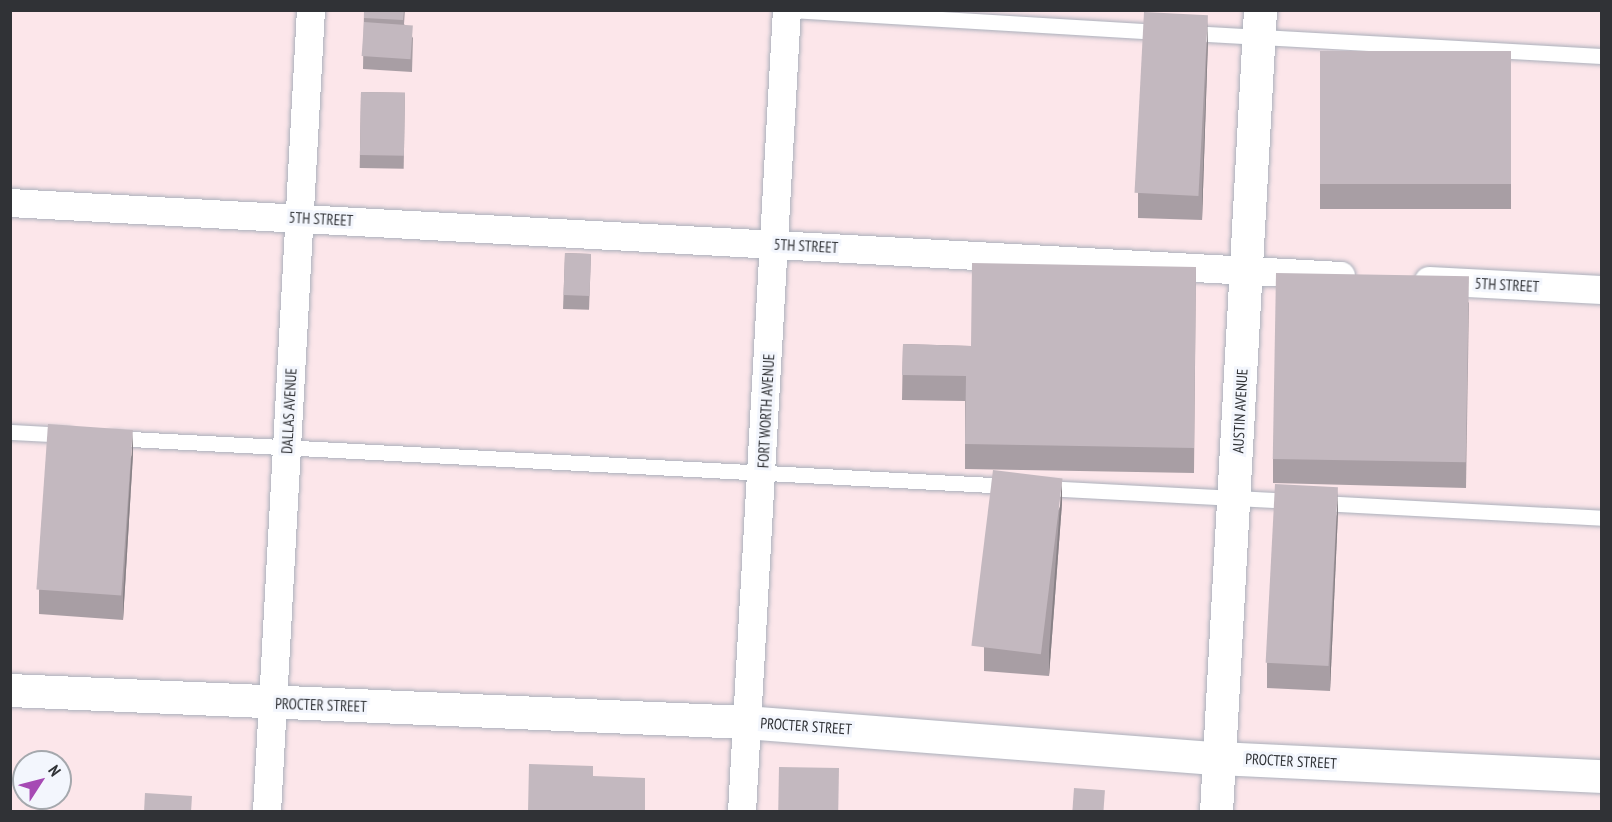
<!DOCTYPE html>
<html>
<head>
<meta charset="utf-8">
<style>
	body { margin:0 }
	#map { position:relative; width:1612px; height:822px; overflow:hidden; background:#f3f6fd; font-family:"PT Sans Narrow",sans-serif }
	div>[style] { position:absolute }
	.industrial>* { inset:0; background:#fce6ea }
	.roads { filter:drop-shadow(0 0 2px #abb0bb) drop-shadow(0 0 2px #abb0bb) }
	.lane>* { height:15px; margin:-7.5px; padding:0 7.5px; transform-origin:7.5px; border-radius:7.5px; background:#fff }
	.street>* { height:28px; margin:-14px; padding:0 14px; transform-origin:14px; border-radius:14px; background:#fff }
	.secondary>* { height:33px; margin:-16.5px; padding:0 16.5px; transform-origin:16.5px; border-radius:16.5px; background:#fff }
	.wall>* { inset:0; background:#a89ea4; transform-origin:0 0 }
	.shaded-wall>* { inset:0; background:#888186 }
	.building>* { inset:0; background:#c3b8bf; transform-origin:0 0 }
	span { translate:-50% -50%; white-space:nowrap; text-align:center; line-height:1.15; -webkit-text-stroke:6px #f3f6fd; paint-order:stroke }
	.street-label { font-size:15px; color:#303236 }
	.frame { position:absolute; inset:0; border:12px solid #303236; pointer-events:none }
	.north { position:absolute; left:12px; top:750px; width:60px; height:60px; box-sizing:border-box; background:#f3f6fd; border:2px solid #a5a8ad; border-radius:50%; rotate:54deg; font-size:16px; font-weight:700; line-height:24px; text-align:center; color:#303236 }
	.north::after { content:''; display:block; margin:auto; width:21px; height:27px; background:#a64ab4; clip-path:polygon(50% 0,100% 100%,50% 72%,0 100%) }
</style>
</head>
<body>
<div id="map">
	<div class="industrial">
		<div style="clip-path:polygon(evenodd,10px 11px,1601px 11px,1601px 811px,11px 811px,10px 11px,24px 762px,60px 762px,60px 798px,24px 798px,24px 762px)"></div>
	</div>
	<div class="roads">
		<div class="lane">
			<div style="left:790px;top:10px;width:375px;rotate:3.4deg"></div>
			<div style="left:1188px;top:33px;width:415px;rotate:3.2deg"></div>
			<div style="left:10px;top:432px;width:57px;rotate:3deg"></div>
			<div style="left:112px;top:438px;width:900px;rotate:3.06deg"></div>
			<div style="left:1044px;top:488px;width:249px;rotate:3deg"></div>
			<div style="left:1320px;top:503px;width:282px;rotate:3deg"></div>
		</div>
		<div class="street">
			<div style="left:10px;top:203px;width:1333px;rotate:3.14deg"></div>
			<div style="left:1429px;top:281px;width:173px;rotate:3deg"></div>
			<div style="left:267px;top:812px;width:803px;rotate:-86.86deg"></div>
			<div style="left:742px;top:812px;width:803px;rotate:-86.79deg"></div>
		</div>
		<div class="secondary">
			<div style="left:10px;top:690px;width:736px;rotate:2.49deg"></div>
			<div style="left:745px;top:722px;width:474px;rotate:4.4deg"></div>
			<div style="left:1218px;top:758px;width:384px;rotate:2.7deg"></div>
			<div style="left:1216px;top:812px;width:803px;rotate:-86.86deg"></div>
		</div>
	</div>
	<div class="wall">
		<div style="clip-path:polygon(364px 10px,405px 10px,404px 24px,413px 38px,412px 72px,363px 69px)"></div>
		<div style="clip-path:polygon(1208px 39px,1202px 220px,1138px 218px,1138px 193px)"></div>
		<div style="left:1320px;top:51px;width:191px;height:158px"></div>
		<div style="left:361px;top:92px;width:44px;height:76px;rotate:1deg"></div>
		<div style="left:565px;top:253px;width:26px;height:56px;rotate:2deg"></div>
		<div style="clip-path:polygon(1196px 267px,1194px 473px,965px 469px,965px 401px,902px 400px,903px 344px,971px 346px)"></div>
		<div style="clip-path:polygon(1469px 302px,1466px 488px,1273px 483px,1273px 459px)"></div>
		<div style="clip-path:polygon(133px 454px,123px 620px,39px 614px,39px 590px)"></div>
		<div style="clip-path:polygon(1062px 503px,1049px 676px,984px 671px,984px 647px)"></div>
		<div style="clip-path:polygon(1338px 512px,1330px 691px,1267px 688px,1267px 663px)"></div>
	</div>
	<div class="shaded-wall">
		<div style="clip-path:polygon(1208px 15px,1208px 39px,1202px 220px,1202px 196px)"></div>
		<div style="clip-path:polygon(133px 430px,133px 454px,123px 620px,123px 595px)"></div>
		<div style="clip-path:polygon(1062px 479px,1062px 503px,1049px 676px,1049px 651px)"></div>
		<div style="clip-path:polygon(1338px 487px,1338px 512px,1330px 691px,1330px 666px)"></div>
	</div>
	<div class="building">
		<div style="clip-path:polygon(364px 10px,404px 10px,403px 20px,364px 18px)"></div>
		<div style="left:1144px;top:12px;width:64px;height:181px;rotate:3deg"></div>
		<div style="left:364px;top:22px;width:49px;height:34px;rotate:4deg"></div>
		<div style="left:1320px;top:51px;width:191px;height:133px"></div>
		<div style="left:361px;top:92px;width:44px;height:63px;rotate:1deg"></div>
		<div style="left:565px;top:253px;width:26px;height:42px;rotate:2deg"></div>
		<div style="clip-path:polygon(972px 263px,1196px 267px,1194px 448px,965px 444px,966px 376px,902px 375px,903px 344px,971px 346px)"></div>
		<div style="left:1276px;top:273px;width:193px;height:186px;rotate:1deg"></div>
		<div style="left:48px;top:424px;width:85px;height:166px;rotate:4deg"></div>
		<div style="left:993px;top:470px;width:70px;height:177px;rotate:7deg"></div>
		<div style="left:1275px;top:484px;width:63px;height:179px;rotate:3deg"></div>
		<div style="clip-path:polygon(529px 764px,593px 766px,593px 776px,645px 778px,645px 812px,528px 812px)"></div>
		<div style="left:779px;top:767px;width:60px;height:45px;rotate:1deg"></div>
		<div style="left:1074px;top:788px;width:31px;height:24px;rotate:4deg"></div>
		<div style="clip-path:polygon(145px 793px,192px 796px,191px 812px,144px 812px)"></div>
	</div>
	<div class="street-label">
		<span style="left:321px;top:219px;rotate:3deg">5TH STREET</span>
		<span style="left:806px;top:246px;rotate:3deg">5TH STREET</span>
		<span style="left:1507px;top:285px;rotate:3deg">5TH STREET</span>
		<span style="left:289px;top:411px;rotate:-87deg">DALLAS AVENUE</span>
		<span style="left:766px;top:411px;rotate:-87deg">FORT WORTH AVENUE</span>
		<span style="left:1240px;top:411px;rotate:-87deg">AUSTIN AVENUE</span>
		<span style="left:321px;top:705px;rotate:2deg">PROCTER STREET</span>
		<span style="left:806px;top:726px;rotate:4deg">PROCTER STREET</span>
		<span style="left:1291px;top:761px;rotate:3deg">PROCTER STREET</span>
	</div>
	<div class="frame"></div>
	<div class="north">N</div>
</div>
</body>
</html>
